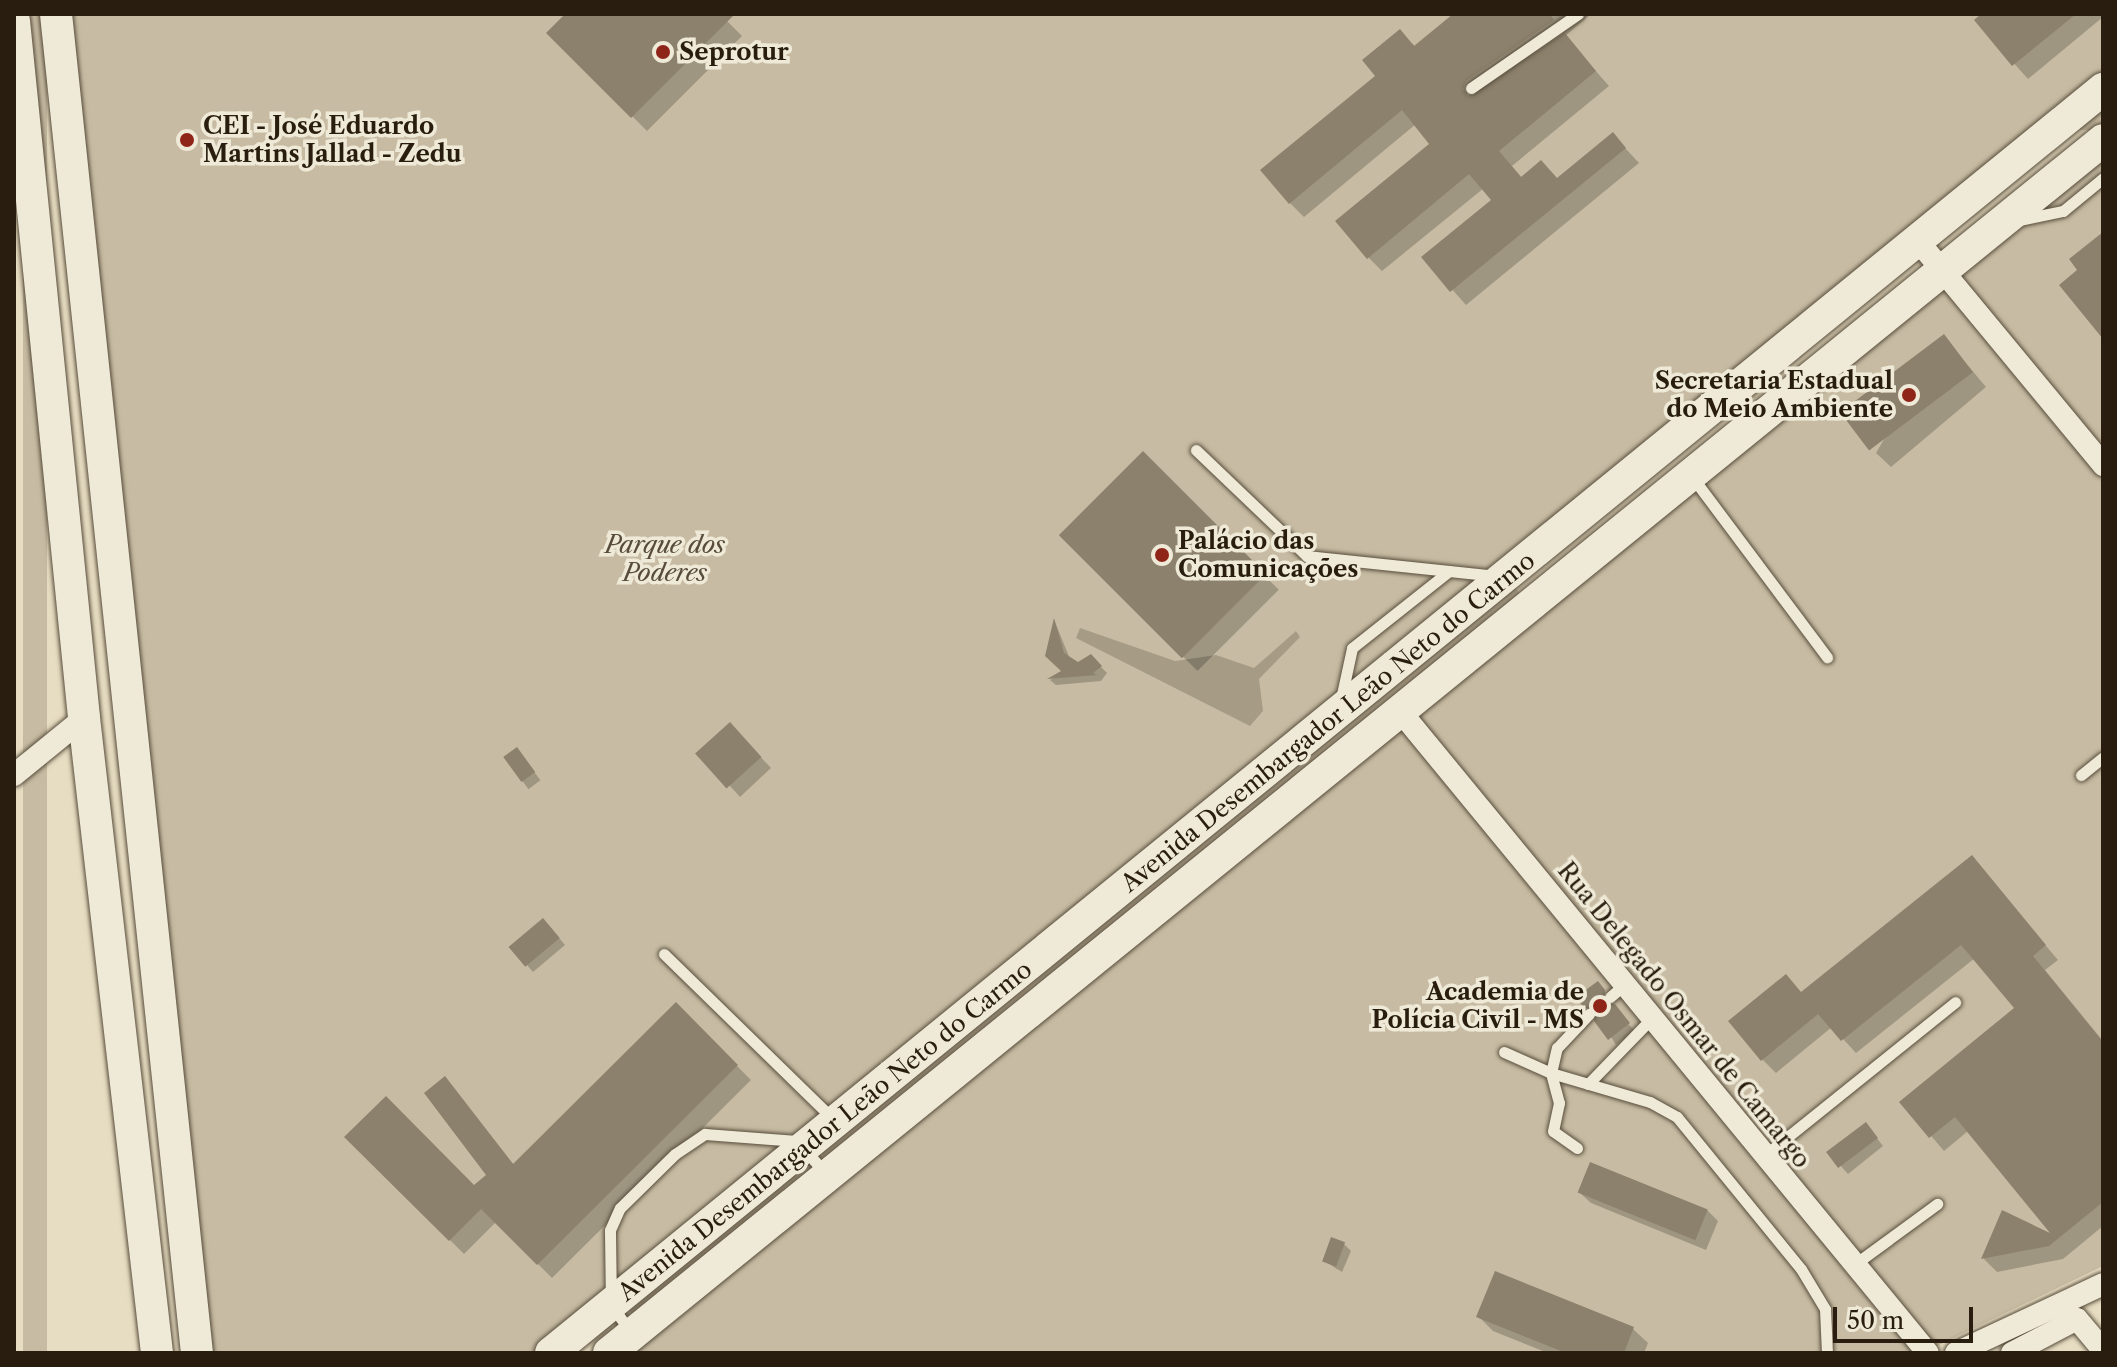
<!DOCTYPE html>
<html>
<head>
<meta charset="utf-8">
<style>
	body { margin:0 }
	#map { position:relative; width:2117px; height:1367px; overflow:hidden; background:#e7ddc2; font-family:"Libre Caslon Text",serif }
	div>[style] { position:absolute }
	.green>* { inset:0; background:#c7bca3; transform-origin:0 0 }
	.water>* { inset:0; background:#a69c85 }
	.shadow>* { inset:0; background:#0003; transform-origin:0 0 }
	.building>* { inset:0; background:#8b816c; transform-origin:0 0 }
	.roads { filter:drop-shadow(0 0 2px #584d3b) drop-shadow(0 0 2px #584d3b) }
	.lane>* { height:11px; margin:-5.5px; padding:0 5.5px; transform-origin:5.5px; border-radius:5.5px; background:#efe9d7 }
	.street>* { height:22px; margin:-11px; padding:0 11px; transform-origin:11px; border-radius:11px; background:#efe9d7 }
	.secondary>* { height:32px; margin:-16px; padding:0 16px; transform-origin:16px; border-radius:16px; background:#efe9d7 }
	.dots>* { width:22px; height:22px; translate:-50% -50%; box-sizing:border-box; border:4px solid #efe9d7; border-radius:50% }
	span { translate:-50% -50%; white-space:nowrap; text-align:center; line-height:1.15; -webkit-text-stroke:7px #efe9d7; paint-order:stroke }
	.poi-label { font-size:24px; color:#281d0e; font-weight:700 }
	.left { translate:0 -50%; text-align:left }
	.right { translate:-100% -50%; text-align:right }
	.park-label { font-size:24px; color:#584d3b; font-style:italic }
	.street-label { font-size:24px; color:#281d0e }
	.frame { position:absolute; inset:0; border:16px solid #281d0e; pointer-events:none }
	.scale { position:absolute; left:1833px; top:1307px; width:140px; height:36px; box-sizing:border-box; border:4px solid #281d0e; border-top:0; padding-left:10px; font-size:24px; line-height:28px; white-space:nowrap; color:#281d0e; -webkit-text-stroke:6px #efe9d7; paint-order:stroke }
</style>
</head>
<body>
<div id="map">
	<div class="green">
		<div style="left:23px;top:14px;width:24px;height:1346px"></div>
		<div style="clip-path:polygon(56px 14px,2103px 14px,2103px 89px,551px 1353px,197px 1353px)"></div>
		<div style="left:2103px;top:101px;width:29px;height:725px;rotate:90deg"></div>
		<div style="clip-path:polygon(2103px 140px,2103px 1266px,1922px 1353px,609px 1353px)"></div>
		<div style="clip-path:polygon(1511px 580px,1523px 599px,832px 1162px,823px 1156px,819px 1145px)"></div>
		<div style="clip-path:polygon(806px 1160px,816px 1171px,633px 1315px,627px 1308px)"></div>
	</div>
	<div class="water">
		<div style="clip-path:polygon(1080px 628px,1175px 661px,1216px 655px,1254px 668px,1296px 631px,1300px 637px,1259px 679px,1263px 711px,1250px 726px,1076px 638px)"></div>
	</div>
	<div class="shadow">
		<div style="clip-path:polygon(568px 14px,720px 14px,742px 36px,647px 131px,549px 33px)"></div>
		<div style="clip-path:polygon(1456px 14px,1591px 14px,1565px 36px,1609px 86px,1512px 166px,1522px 178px,1558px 180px,1613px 135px,1639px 163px,1466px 305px,1424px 258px,1494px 200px,1484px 188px,1382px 271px,1368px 257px,1432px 144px,1416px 124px,1304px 217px,1290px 203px,1378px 77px,1400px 32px,1416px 47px)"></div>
		<div style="clip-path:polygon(1984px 14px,2103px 14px,2103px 17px,2028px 79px,1976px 21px)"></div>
		<div style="clip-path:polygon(1944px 337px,1986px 387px,1891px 467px,1876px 453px)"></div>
		<div style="left:1143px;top:454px;width:192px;height:115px;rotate:45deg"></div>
		<div style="clip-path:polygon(1055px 622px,1070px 659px,1078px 664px,1091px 657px,1107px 673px,1101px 681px,1056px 685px,1050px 680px,1064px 672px,1047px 655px)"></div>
		<div style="clip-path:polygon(741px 736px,771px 768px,740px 797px,730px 786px)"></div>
		<div style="left:517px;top:749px;width:39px;height:15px;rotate:53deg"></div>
		<div style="clip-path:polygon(1972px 858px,2058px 960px,2045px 970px,2103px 1041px,2103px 1226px,2063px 1259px,1997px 1272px,1984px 1259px,2003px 1213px,2057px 1239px,1968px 1131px,1944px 1151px,1902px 1102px,2017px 1009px,1975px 958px,1856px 1053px,1832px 1027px,1776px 1073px,1762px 1059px,1802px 994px)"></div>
		<div style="clip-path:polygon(550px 927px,565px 945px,533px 972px,527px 965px)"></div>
		<div style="clip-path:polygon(1604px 990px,1610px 1005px,1635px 1031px,1616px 1045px,1597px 1014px,1585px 1006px)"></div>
		<div style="clip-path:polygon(676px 1005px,751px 1080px,552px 1278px,496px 1222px,464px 1254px,347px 1137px,474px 1187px,488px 1175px,445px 1079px,514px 1165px)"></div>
		<div style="clip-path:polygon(1872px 1132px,1883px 1146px,1848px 1174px,1830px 1154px)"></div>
		<div style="clip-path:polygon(1580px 1193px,1707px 1210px,1718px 1221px,1706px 1250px,1591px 1203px)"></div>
		<div style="clip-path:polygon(1344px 1244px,1351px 1251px,1342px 1272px,1324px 1261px)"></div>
		<div style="clip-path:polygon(1479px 1317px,1633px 1329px,1648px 1343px,1644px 1353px,1548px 1353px,1493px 1331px)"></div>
	</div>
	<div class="building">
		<div style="clip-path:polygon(565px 14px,735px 14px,631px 118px,546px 33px)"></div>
		<div style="clip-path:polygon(1453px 14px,1550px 14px,1554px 20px,1466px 81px,1463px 89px,1468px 96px,1565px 33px,1596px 71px,1499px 151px,1521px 177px,1541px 160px,1557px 178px,1613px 132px,1626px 148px,1450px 292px,1421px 257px,1491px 200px,1469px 174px,1367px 259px,1335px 221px,1429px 144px,1402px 110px,1289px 204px,1260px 170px,1375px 76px,1362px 60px,1400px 29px,1414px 46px)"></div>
		<div style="clip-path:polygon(1981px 14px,2076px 14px,2012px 66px,1974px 20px)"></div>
		<div style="clip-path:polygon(2103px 232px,2103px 339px,2059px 285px,2077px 270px,2069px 259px)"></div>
		<div style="left:1944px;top:334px;width:48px;height:130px;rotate:53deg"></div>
		<div style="left:1143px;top:451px;width:174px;height:119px;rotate:45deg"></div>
		<div style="clip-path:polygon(1054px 618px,1064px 653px,1078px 662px,1091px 654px,1102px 666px,1093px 673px,1097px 675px,1047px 679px,1061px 671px,1045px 656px)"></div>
		<div style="left:730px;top:722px;width:47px;height:47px;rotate:48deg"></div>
		<div style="left:517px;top:747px;width:31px;height:17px;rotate:54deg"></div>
		<div style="clip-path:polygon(1972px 855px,2046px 945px,2033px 956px,2103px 1042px,2103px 1202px,2049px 1246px,1981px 1259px,2002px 1210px,2050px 1233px,1955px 1117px,1929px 1138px,1899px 1102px,2014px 1008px,1961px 945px,1841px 1041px,1818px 1014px,1761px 1061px,1728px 1021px,1786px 974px,1801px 992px)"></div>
		<div style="left:543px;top:918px;width:26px;height:45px;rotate:50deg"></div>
		<div style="clip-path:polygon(1598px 981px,1605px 990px,1603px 1002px,1615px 1004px,1630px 1023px,1608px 1040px,1594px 1021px,1595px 1008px,1584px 1008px,1576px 997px)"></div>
		<div style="clip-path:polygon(676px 1002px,738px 1065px,537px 1265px,481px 1209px,449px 1241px,344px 1137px,386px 1096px,474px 1185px,486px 1175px,424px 1093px,445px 1076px,513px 1164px)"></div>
		<div style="left:1866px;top:1122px;width:20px;height:50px;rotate:53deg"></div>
		<div style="left:1590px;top:1162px;width:127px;height:33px;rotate:22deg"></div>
		<div style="left:1331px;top:1237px;width:15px;height:26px;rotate:20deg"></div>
		<div style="clip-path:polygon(1495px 1271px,1634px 1327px,1624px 1353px,1566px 1353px,1476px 1317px)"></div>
	</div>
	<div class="roads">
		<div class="lane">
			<div style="left:1471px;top:88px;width:130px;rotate:-34.7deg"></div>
			<div style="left:2019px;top:220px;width:45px;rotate:-11.6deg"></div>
			<div style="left:2063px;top:211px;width:52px;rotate:-39.5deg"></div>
			<div style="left:1196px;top:450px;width:153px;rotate:43.7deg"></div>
			<div style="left:1307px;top:556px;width:190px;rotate:6deg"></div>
			<div style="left:1693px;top:478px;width:224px;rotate:53.2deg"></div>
			<div style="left:1341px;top:699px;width:52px;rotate:-77.8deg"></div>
			<div style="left:1352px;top:648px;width:124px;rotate:-38.4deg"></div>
			<div style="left:2081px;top:775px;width:28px;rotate:-39deg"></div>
			<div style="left:664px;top:954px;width:236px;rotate:44.3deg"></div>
			<div style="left:1610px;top:997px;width:20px;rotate:-41deg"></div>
			<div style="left:1504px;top:1052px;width:51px;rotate:24.1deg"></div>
			<div style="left:1551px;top:1073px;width:103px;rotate:16.3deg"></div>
			<div style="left:1650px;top:1102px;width:31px;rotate:29deg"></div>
			<div style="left:1677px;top:1117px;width:196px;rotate:50.8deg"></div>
			<div style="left:1801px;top:1269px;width:47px;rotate:59deg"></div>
			<div style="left:1825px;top:1309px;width:44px;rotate:87.4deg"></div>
			<div style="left:1588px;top:1084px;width:92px;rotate:-45.9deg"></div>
			<div style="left:1577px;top:1148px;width:29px;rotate:-145deg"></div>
			<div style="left:1553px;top:1131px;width:29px;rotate:-78deg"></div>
			<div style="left:1559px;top:1103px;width:31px;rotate:-105deg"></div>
			<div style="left:1551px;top:1073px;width:26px;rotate:-77deg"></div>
			<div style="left:1557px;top:1048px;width:47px;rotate:-46.7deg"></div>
			<div style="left:1765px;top:1155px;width:244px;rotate:-38.8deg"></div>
			<div style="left:1855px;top:1264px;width:102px;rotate:-36.2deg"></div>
			<div style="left:630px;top:1331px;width:32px;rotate:-126deg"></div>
			<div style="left:611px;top:1305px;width:75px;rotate:-90.8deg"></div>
			<div style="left:610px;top:1230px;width:24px;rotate:-66deg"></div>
			<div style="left:620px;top:1208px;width:77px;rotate:-44.5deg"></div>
			<div style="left:675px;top:1154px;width:36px;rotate:-34deg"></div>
			<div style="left:705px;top:1134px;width:92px;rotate:4.4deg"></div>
			<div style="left:797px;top:1141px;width:45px;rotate:48.6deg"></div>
		</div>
		<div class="street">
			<div style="left:1918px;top:241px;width:291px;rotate:50.4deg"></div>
			<div style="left:1400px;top:711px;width:831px;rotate:50.57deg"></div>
			<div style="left:14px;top:775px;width:90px;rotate:-39.2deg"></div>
			<div style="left:1956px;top:1353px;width:162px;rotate:-25.1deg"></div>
			<div style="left:2012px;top:1353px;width:73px;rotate:-27.6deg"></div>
			<div style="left:2077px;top:1319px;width:40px;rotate:50deg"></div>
		</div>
		<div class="secondary">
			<div style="left:56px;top:14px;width:1346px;rotate:83.99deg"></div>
			<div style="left:14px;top:21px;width:701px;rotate:84.26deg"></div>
			<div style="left:84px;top:718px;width:639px;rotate:83.44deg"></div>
			<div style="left:551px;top:1353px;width:2002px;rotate:-39.16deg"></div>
			<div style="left:609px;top:1353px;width:1924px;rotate:-39.07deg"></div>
		</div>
	</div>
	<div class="dots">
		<div style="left:663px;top:52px;background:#8f2418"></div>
		<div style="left:187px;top:140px;background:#8f2418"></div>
		<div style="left:1909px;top:395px;background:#8f2418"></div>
		<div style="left:1162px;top:555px;background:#8f2418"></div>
		<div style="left:1600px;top:1006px;background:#8f2418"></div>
	</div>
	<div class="poi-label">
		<span class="left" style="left:679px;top:52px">Seprotur</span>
		<span class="left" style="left:203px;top:140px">CEI - José Eduardo<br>Martins Jallad - Zedu</span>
		<span class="right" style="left:1893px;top:395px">Secretaria Estadual<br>do Meio Ambiente</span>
		<span class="left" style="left:1178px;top:555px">Palácio das<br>Comunicações</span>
		<span class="right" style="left:1584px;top:1006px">Academia de<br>Polícia Civil - MS</span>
	</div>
	<div class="park-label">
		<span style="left:665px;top:559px">Parque dos<br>Poderes</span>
	</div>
	<div class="street-label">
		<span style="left:1328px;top:722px;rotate:-39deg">Avenida Desembargador Leão Neto do Carmo</span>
		<span style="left:1684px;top:1015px;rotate:51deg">Rua Delegado Osmar de Camargo</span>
		<span style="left:825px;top:1131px;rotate:-39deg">Avenida Desembargador Leão Neto do Carmo</span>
	</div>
	<div class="frame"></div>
	<div class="scale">50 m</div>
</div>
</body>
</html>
